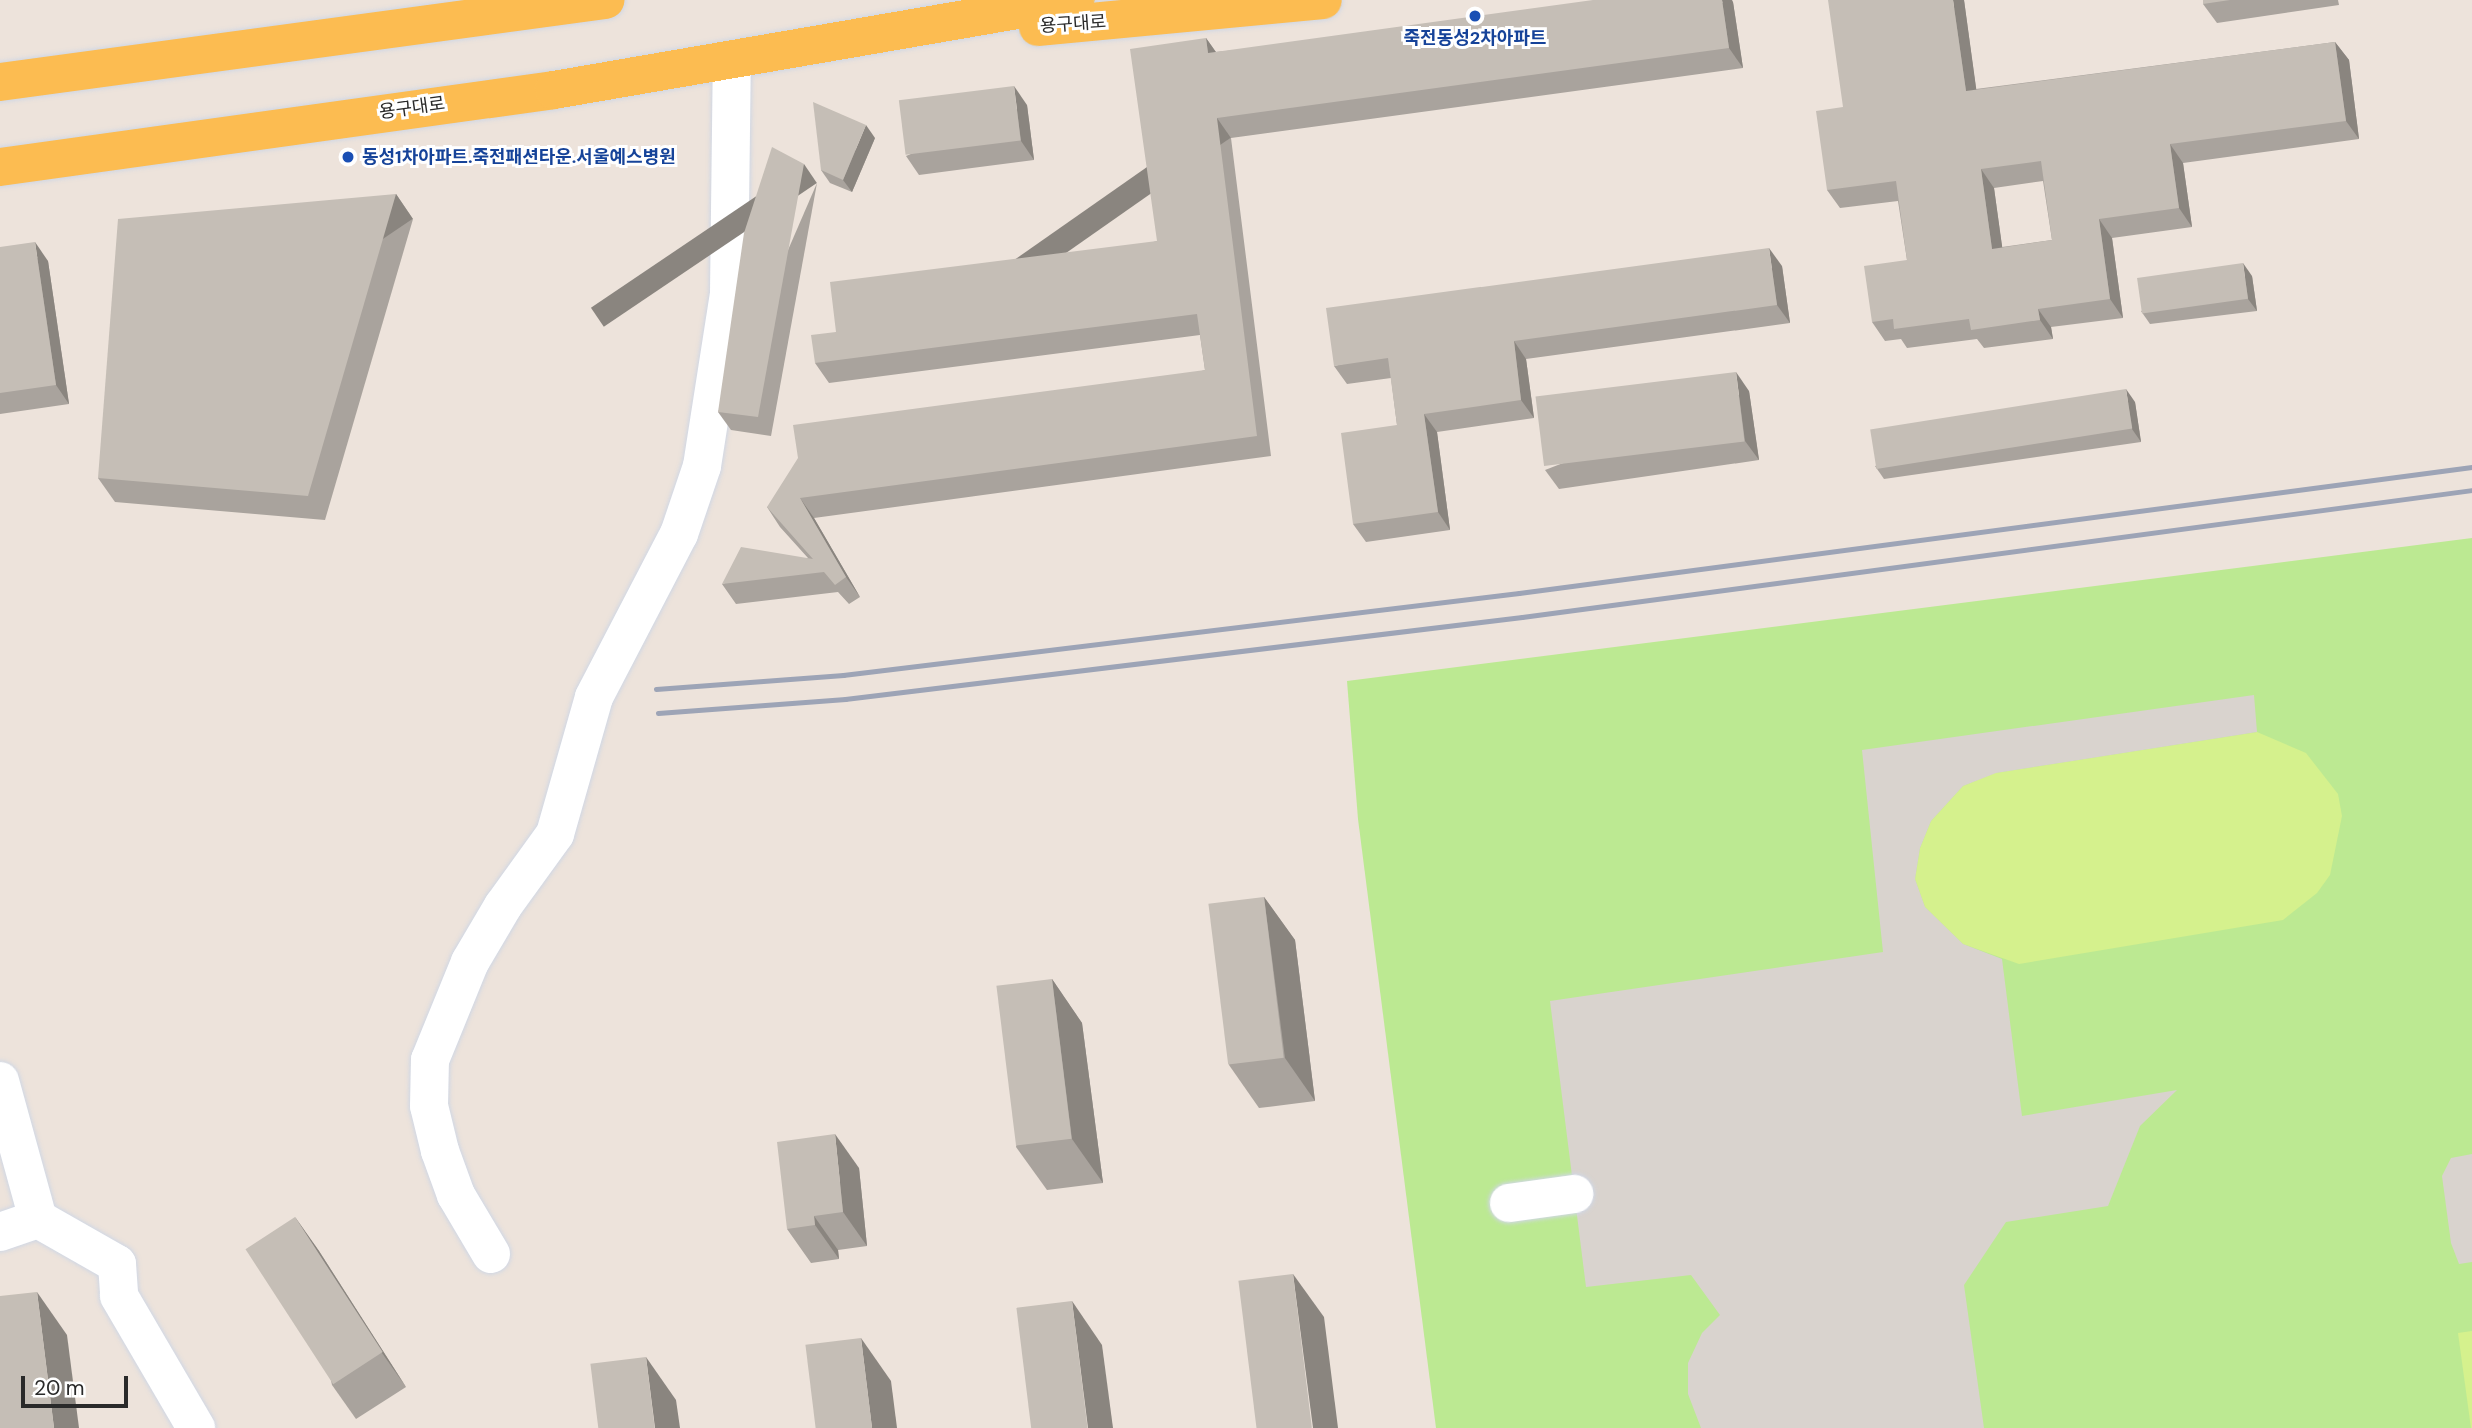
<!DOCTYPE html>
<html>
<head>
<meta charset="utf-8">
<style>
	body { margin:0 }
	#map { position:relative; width:2472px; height:1428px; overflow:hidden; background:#ede3db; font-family:"DM Sans","Noto Sans KR",sans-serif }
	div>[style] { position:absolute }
	.green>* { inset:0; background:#bce992 }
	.pitch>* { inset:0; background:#d5f18d }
	.plaza>* { inset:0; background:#d9d3ce }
	.roads { filter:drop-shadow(0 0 2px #d0d7e4) drop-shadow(0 0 2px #d0d7e4) }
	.minor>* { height:38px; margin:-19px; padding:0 19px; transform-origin:19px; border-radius:19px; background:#fff }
	.major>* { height:38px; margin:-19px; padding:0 19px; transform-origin:19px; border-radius:19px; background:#fcbc51 }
	.rail>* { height:5px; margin:-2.5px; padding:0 2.5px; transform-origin:2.5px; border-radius:2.5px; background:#9da4b6 }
	.wall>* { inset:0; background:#a9a39d }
	.shaded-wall>* { inset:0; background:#8a857f; transform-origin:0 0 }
	.building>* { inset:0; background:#c5beb6; transform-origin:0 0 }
	.dots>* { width:19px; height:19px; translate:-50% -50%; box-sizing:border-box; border:4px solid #fff; border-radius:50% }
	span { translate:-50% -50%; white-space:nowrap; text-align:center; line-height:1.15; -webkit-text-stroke:6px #fff; paint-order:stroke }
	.street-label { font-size:18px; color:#2a2a2a }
	.transit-label { font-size:18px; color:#164399; font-weight:700 }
	.left { translate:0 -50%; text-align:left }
	.scale { position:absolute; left:21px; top:1376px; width:107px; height:32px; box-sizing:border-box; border:4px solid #2a2a2a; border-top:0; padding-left:9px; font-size:21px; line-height:24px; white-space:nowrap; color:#2a2a2a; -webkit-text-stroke:5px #fff; paint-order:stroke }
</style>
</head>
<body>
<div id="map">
	<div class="green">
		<div style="clip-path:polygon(2472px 538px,2472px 1428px,1436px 1428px,1358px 819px,1347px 681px)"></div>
	</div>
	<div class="pitch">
		<div style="clip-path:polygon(2257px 732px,2306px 753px,2338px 794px,2342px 816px,2330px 875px,2317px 893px,2283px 920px,2019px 964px,1963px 944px,1925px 907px,1915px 879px,1920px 848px,1931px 821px,1963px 786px,1995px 773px)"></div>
		<div style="clip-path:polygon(2472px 1331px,2472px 1428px,2471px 1428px,2458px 1333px)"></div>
	</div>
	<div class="plaza">
		<div style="clip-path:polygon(2254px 695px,2257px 732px,1996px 773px,1963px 786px,1931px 821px,1920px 848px,1915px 879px,1925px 907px,1963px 944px,2002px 959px,2022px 1116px,2177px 1090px,2140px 1126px,2108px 1206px,2006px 1222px,1964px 1285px,1984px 1428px,1701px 1428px,1688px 1394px,1688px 1363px,1702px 1333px,1720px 1315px,1691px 1275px,1586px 1287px,1550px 1001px,1883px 952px,1862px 750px)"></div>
		<div style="clip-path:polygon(2472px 1154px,2472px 1262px,2459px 1264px,2451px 1243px,2442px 1176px,2451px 1158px)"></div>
	</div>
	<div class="roads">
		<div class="minor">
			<div style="left:0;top:1081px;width:143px;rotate:74.6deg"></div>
			<div style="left:38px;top:1219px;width:91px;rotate:29.7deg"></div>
			<div style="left:117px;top:1264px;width:32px;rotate:86deg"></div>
			<div style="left:119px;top:1296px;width:153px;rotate:59.7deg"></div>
			<div style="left:1509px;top:1203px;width:66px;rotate:-7.9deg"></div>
			<div style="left:0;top:1232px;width:40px;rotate:-18.9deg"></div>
			<div style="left:491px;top:1254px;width:69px;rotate:-120.7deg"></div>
			<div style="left:456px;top:1195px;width:47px;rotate:-110deg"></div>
			<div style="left:440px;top:1151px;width:46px;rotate:-103.7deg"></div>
			<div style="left:429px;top:1106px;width:46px;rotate:-88.8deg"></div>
			<div style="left:430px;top:1060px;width:106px;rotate:-67.8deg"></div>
			<div style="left:470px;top:962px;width:65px;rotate:-59.5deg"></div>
			<div style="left:503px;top:906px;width:89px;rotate:-54.2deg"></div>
			<div style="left:555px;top:834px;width:142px;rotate:-74.1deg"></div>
			<div style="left:594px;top:697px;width:184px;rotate:-62.5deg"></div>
			<div style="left:679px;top:534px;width:72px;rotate:-71.3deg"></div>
			<div style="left:702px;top:466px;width:175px;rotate:-81.1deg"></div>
			<div style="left:729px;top:293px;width:232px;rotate:-89.3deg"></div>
		</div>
		<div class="major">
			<div style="left:1038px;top:27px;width:286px;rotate:-5.4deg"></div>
			<div style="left:0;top:82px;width:611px;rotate:-7.72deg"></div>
			<div style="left:0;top:167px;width:559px;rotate:-7.91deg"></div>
			<div style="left:554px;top:90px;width:529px;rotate:-9.8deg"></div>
		</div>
	</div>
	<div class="rail">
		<div style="left:656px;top:689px;width:188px;rotate:-4.3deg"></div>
		<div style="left:843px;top:675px;width:681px;rotate:-6.92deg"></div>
		<div style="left:1519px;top:593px;width:961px;rotate:-7.53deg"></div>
		<div style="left:658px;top:713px;width:188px;rotate:-4.3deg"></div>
		<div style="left:845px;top:699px;width:682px;rotate:-6.91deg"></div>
		<div style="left:1522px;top:617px;width:958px;rotate:-7.61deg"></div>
	</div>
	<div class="wall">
		<div style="clip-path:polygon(evenodd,1964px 0,1976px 89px,2335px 42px,2349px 60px,2359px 139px,2183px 163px,2192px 227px,2112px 238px,2123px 318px,2051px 327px,2053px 339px,1984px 348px,1977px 339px,1907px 348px,1901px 339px,1885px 341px,1872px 322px,1907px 260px,1898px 201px,1840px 208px,1827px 190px,1843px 107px,1964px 0,2043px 181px,2052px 240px,2002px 247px,1994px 188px,2043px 181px)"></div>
		<div style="clip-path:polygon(2203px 0,2338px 0,2339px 5px,2217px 23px,2203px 4px)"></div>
		<div style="clip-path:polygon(1733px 2px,1743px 68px,1231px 138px,1271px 456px,814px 518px,860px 597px,849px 604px,838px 592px,736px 604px,722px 584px,808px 558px,780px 527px,767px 507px,1205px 370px,1200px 335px,829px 383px,815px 363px,836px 332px,1157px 241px,1206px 38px,1216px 52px)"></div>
		<div style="clip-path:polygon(1027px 105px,1034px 160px,919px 175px,906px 156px)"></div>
		<div style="clip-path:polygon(875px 138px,852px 192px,830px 183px,821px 170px)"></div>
		<div style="clip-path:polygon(817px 183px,771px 436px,731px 430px,718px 412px)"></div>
		<div style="clip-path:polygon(396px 194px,413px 219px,325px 520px,115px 502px,98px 478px)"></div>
		<div style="clip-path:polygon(0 247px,48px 261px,69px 404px,0 414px)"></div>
		<div style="clip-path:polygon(1782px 266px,1790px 323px,1526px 359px,1534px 418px,1437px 432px,1450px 530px,1366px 542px,1353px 524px,1397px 425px,1391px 378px,1347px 384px,1334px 366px)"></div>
		<div style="clip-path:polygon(2252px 276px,2257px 311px,2150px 324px,2141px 311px)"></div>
		<div style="clip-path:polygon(1749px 391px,1759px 460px,1559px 489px,1545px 470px)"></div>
		<div style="clip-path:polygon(2135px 402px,2141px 442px,1884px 479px,1875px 466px)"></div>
		<div style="clip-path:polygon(1264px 897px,1295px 940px,1315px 1101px,1259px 1108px,1229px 1065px)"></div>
		<div style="clip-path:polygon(1052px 979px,1082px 1023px,1103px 1183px,1047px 1190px,1016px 1147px)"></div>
		<div style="clip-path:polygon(859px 1168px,867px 1246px,838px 1250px,839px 1259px,811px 1263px,787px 1229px)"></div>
		<div style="clip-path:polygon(295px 1217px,319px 1251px,406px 1387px,356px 1419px,332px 1385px)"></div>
	</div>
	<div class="shaded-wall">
		<div style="clip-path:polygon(1722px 0,1732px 0,1733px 2px,1743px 68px,1729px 48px)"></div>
		<div style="clip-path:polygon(1953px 0,1964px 0,1979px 109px,1966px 91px)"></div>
		<div style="clip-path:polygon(1206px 38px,1220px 58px,1208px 53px)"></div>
		<div style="clip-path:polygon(2335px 42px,2349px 60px,2359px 139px,2346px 121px)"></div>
		<div style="clip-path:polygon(1014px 86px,1027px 105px,1034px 160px,1021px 141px)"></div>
		<div style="left:1217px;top:118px;width:24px;height:321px;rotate:55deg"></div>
		<div style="clip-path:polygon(866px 125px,875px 138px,852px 192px,843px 180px)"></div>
		<div style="clip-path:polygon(2170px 144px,2183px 163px,2192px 227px,2179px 208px)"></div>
		<div style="left:804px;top:164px;width:23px;height:257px;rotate:56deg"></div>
		<div style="clip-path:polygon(1981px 169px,1994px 188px,2005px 267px,1992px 249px)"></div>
		<div style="left:396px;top:194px;width:30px;height:315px;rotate:56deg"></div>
		<div style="clip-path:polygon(2099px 219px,2112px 238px,2123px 318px,2110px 299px)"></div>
		<div style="clip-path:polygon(35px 242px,48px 261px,69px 404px,56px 385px)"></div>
		<div style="clip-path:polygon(1769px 248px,1782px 266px,1790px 323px,1777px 305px)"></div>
		<div style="clip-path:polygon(2243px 263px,2252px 276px,2257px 311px,2248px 299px)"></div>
		<div style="clip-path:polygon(2038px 309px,2051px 327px,2053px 339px,2040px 320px)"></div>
		<div style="clip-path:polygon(1514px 341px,1526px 359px,1534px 418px,1521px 400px)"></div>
		<div style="clip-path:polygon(1736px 372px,1749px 391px,1759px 460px,1745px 441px)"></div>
		<div style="clip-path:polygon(2126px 389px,2135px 402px,2141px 442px,2132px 429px)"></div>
		<div style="clip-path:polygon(1424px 414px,1437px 432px,1450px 530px,1438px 512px)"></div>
		<div style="clip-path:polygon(800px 498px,814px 518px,860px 597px,846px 577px)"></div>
		<div style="clip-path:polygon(1264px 897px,1295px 940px,1315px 1101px,1285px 1058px)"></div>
		<div style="clip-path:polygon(1052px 979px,1082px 1023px,1103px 1183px,1072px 1139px)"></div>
		<div style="clip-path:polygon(835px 1134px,859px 1168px,867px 1246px,843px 1212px)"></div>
		<div style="clip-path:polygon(814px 1216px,838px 1250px,839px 1259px,815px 1225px)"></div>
		<div style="clip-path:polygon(295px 1217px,319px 1251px,406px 1387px,382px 1353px)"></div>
		<div style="clip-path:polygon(1293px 1274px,1324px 1317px,1338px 1428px,1313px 1428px)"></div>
		<div style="clip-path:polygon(37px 1292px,67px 1335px,79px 1428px,54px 1428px)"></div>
		<div style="clip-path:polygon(1072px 1301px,1102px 1345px,1113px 1428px,1088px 1428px)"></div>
		<div style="clip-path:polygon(861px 1338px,891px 1381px,897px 1428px,872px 1428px)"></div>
		<div style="clip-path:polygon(646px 1357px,676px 1400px,680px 1428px,655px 1428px)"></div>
	</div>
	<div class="building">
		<div style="clip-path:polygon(1593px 0,1722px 0,1729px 48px,1217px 118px,1257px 436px,800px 498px,846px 577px,835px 585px,824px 572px,722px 584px,741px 547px,813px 559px,767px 507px,798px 458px,793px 425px,1205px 370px,1197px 314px,815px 363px,811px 335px,836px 332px,830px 282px,1157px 241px,1130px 49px,1206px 38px,1208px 53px)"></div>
		<div style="clip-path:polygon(evenodd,1828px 0,1953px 0,1966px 91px,2335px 42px,2346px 121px,2170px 144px,2179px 208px,2099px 219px,2110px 299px,2038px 309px,2040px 320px,1971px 330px,1969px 319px,1894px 329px,1893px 319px,1872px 322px,1864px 266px,1907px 260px,1896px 181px,1827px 190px,1816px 111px,1843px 107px,1828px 0,2041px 161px,2052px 240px,1992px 249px,1981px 169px,2041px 161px)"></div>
		<div style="clip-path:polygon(2203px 0,2230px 0,2203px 4px)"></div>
		<div style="left:1014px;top:86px;width:55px;height:116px;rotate:83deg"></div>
		<div style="clip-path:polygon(813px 102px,866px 125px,843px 180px,821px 170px)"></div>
		<div style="clip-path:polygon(772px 147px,804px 164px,758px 417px,718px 412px,744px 233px)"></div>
		<div style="clip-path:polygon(396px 194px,308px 496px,98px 478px,118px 219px)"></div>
		<div style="clip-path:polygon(35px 242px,56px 385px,0 393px,0 247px)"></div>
		<div style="clip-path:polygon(1769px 248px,1777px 305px,1514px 341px,1521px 400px,1424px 414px,1438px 512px,1353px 524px,1341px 433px,1397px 425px,1388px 358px,1334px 366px,1326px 308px)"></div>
		<div style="left:2243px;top:263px;width:36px;height:107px;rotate:82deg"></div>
		<div style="left:1736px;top:372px;width:70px;height:202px;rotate:83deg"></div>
		<div style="left:2126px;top:389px;width:40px;height:259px;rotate:81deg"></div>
		<div style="left:1264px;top:897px;width:162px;height:56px;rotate:83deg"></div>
		<div style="left:1052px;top:979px;width:161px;height:56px;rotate:83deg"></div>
		<div style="clip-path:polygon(835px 1134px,843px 1212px,814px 1216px,815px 1225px,787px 1229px,777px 1142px)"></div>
		<div style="left:295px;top:1217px;width:161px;height:59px;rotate:57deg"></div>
		<div style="left:1293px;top:1274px;width:155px;height:55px;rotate:83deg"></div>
		<div style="clip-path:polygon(37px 1292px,54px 1428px,0 1428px,0 1296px)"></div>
		<div style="left:1072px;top:1301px;width:128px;height:56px;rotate:83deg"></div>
		<div style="left:861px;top:1338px;width:91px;height:56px;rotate:83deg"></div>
		<div style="left:646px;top:1357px;width:72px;height:56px;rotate:83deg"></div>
	</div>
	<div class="dots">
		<div style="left:1475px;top:16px;background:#1a4fb4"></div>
		<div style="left:348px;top:157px;background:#1a4fb4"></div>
	</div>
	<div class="street-label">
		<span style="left:1073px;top:24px;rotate:-4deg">용구대로</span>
		<span style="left:412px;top:108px;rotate:-8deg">용구대로</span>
	</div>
	<div class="transit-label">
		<span style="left:1475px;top:38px">죽전동성2차아파트</span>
		<span class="left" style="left:362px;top:157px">동성1차아파트.죽전패션타운.서울예스병원</span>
	</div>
	<div class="scale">20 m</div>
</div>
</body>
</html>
